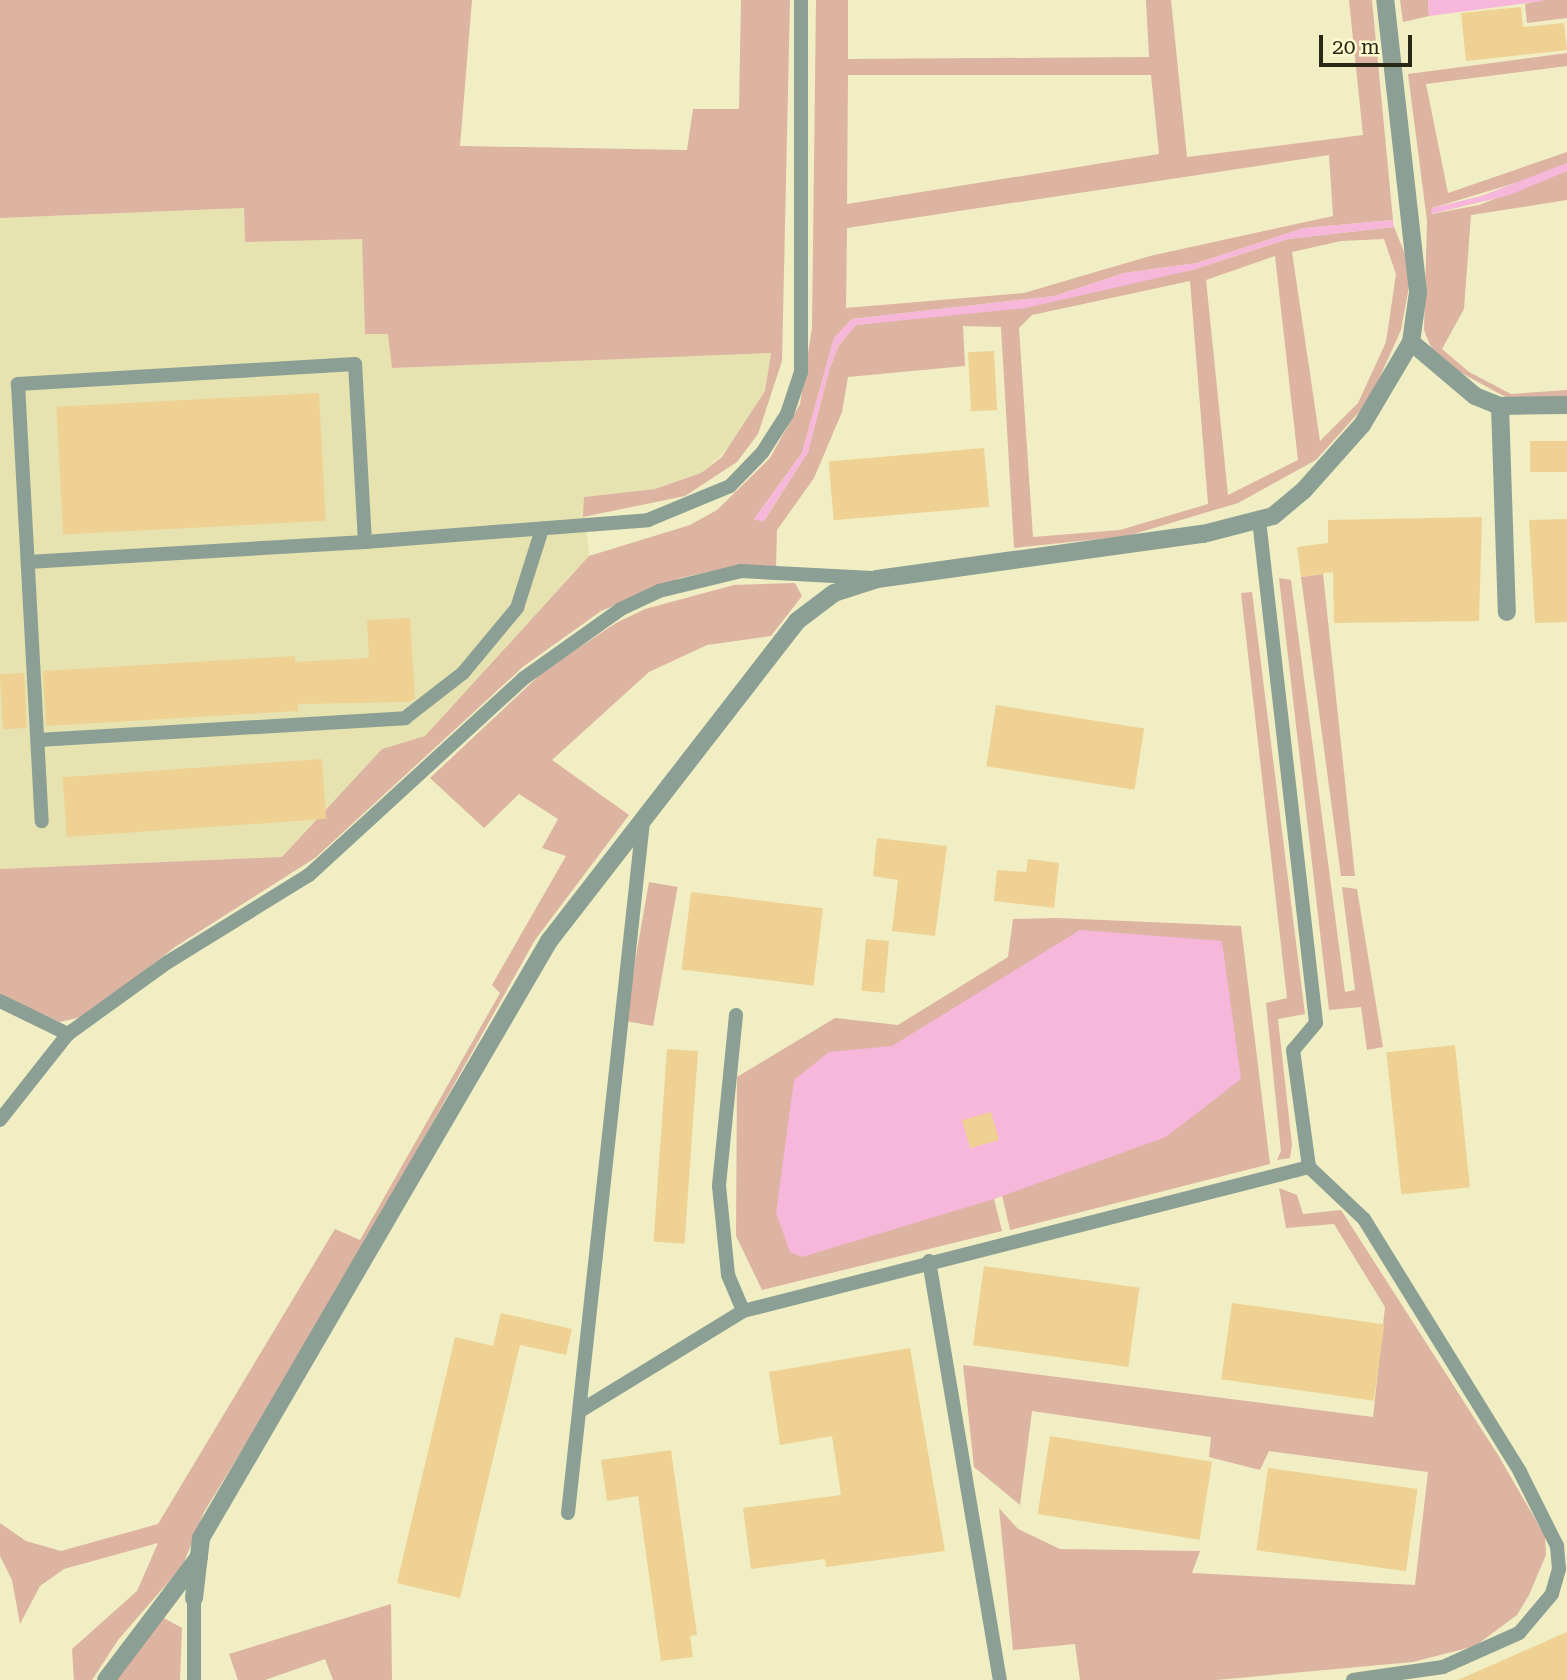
<!DOCTYPE html>
<html>
<head>
<meta charset="utf-8">
<style>
	body { margin:0 }
	#map { position:relative; width:1567px; height:1680px; overflow:hidden; background:#f0eec2; font-family:"Roboto Serif",serif }
	div>[style] { position:absolute }
	.built>* { inset:0; background:#e6e3b0 }
	.green>* { inset:0; background:#ddb3a1; transform-origin:0 0 }
	.water>* { inset:0; background:#f6b7da }
	.building>* { inset:0; background:#eed193; transform-origin:0 0 }
	.service>* { height:14px; margin:-7px; padding:0 7px; transform-origin:7px; border-radius:7px; background:#8b9f95 }
	.minor>* { height:18px; margin:-9px; padding:0 9px; transform-origin:9px; border-radius:9px; background:#8b9f95 }
	span { translate:-50% -50%; white-space:nowrap; text-align:center; line-height:1.15; -webkit-text-stroke:7px #fefbcf; paint-order:stroke }
	.scale { position:absolute; left:1319px; top:35px; width:93px; height:32px; box-sizing:border-box; border:4px solid #292817; border-top:0; padding-left:9px; font-size:21px; line-height:24px; white-space:nowrap; color:#292817; -webkit-text-stroke:5px #fefbcf; paint-order:stroke }
</style>
</head>
<body>
<div id="map">
	<div class="built">
		<div style="clip-path:polygon(244px 208px,245px 241px,362px 239px,365px 334px,388px 334px,393px 368px,771px 352px,765px 391px,738px 439px,701px 473px,655px 489px,584px 497px,589px 556px,425px 736px,382px 749px,282px 857px,0 869px,0 218px)"></div>
	</div>
	<div class="green">
		<div style="clip-path:polygon(0 0,472px 0,460px 146px,687px 150px,693px 109px,739px 109px,741px 0,790px 0,782px 361px,758px 434px,737px 462px,685px 496px,583px 517px,584px 497px,655px 489px,701px 473px,722px 457px,765px 391px,771px 353px,392px 368px,388px 334px,365px 334px,362px 239px,245px 242px,244px 208px,0 218px)"></div>
		<div style="clip-path:polygon(evenodd,816px 0,848px 0,848px 59px,1149px 57px,1146px 0,1171px 0,1187px 157px,1363px 135px,1349px 0,1372px 0,1393px 220px,1304px 228px,1197px 263px,1124px 273px,1054px 296px,852px 319px,834px 338px,802px 453px,754px 519px,764px 521px,808px 452px,830px 367px,839px 345px,856px 325px,1072px 297px,1108px 285px,1192px 270px,1288px 239px,1394px 227px,1409px 264px,1408px 292px,1401px 330px,1369px 401px,1316px 460px,1238px 503px,1127px 536px,1014px 548px,1001px 327px,963px 326px,965px 366px,848px 377px,842px 412px,814px 478px,777px 530px,776px 567px,726px 568px,680px 578px,601px 611px,524px 666px,315px 858px,175px 947px,85px 1016px,60px 1022px,0 995px,0 869px,282px 857px,382px 749px,425px 736px,589px 556px,690px 525px,717px 510px,770px 458px,800px 404px,812px 328px,816px 0,848px 75px,1151px 75px,1159px 154px,847px 204px,848px 75px,816px 0,1329px 155px,1333px 216px,1150px 256px,1024px 293px,846px 308px,847px 228px,1329px 155px,816px 0,1384px 239px,1396px 274px,1386px 342px,1358px 403px,1320px 441px,1292px 252px,1341px 241px,1384px 239px,816px 0,1275px 256px,1298px 460px,1228px 495px,1206px 280px,1275px 256px,816px 0,1190px 281px,1208px 504px,1120px 530px,1033px 537px,1019px 328px,1032px 315px,1190px 281px)"></div>
		<div style="clip-path:polygon(1400px 0,1428px 0,1429px 16px,1403px 22px)"></div>
		<div style="clip-path:polygon(1543px 0,1567px 0,1567px 18px,1527px 23px,1525px 4px)"></div>
		<div style="clip-path:polygon(1567px 53px,1567px 66px,1426px 84px,1448px 193px,1567px 152px,1567px 163px,1532px 178px,1432px 208px,1432px 214px,1479px 205px,1567px 171px,1567px 200px,1471px 215px,1464px 309px,1442px 349px,1469px 372px,1511px 394px,1567px 390px,1567px 398px,1511px 400px,1436px 359px,1424px 330px,1427px 221px,1408px 74px)"></div>
		<div style="clip-path:polygon(1323px 574px,1355px 876px,1341px 876px,1301px 577px)"></div>
		<div style="clip-path:polygon(1279px 578px,1291px 580px,1345px 992px,1355px 990px,1342px 887px,1357px 889px,1383px 1047px,1367px 1050px,1361px 1007px,1329px 1010px)"></div>
		<div style="clip-path:polygon(795px 583px,802px 596px,771px 636px,707px 645px,649px 672px,552px 760px,629px 815px,535px 940px,325px 1314px,204px 1512px,183px 1565px,118px 1640px,92px 1680px,74px 1680px,72px 1649px,137px 1591px,158px 1543px,64px 1569px,40px 1586px,20px 1624px,12px 1580px,0 1556px,0 1523px,26px 1541px,61px 1551px,158px 1524px,335px 1229px,360px 1240px,500px 993px,492px 985px,566px 856px,542px 848px,558px 819px,519px 794px,484px 828px,430px 778px,544px 671px,616px 623px,645px 609px,734px 585px)"></div>
		<div style="clip-path:polygon(1252px 592px,1305px 1014px,1278px 1019px,1292px 1145px,1290px 1158px,1277px 1160px,1281px 1151px,1266px 1003px,1287px 998px,1241px 593px)"></div>
		<div style="left:649px;top:882px;width:29px;height:141px;rotate:10deg"></div>
		<div style="clip-path:polygon(1056px 918px,1241px 926px,1270px 1164px,1010px 1230px,1002px 1195px,994px 1199px,1002px 1231px,762px 1290px,736px 1236px,737px 1077px,835px 1018px,898px 1025px,1008px 957px,1013px 919px)"></div>
		<div style="clip-path:polygon(1279px 1188px,1297px 1195px,1303px 1214px,1341px 1210px,1498px 1455px,1545px 1536px,1546px 1555px,1529px 1595px,1517px 1615px,1475px 1646px,1413px 1662px,1216px 1680px,1080px 1680px,1075px 1644px,1013px 1650px,999px 1508px,1018px 1529px,1060px 1549px,1200px 1551px,1192px 1573px,1415px 1585px,1428px 1472px,1269px 1451px,1260px 1470px,1209px 1457px,1211px 1437px,1032px 1411px,1020px 1505px,974px 1467px,963px 1365px,1373px 1417px,1385px 1307px,1334px 1224px,1286px 1228px)"></div>
		<div style="clip-path:polygon(391px 1604px,392px 1680px,333px 1680px,325px 1659px,265px 1680px,238px 1680px,229px 1654px)"></div>
		<div style="clip-path:polygon(162px 1617px,182px 1628px,180px 1680px,115px 1680px)"></div>
	</div>
	<div class="water">
		<div style="clip-path:polygon(1428px 0,1543px 0,1543px 1px,1429px 16px)"></div>
		<div style="clip-path:polygon(1567px 163px,1567px 171px,1510px 195px,1431px 214px,1432px 208px,1481px 196px)"></div>
		<div style="clip-path:polygon(1393px 220px,1394px 227px,1288px 239px,1192px 270px,1026px 308px,856px 325px,839px 345px,830px 367px,808px 452px,763px 522px,754px 519px,802px 453px,834px 338px,852px 319px,1054px 296px,1124px 273px,1197px 263px,1304px 228px)"></div>
		<div style="clip-path:polygon(1080px 930px,1222px 941px,1241px 1079px,1166px 1137px,994px 1199px,802px 1257px,790px 1252px,776px 1213px,794px 1080px,829px 1052px,892px 1046px)"></div>
	</div>
	<div class="building">
		<div style="clip-path:polygon(1521px 7px,1523px 27px,1564px 23px,1567px 50px,1466px 61px,1461px 13px)"></div>
		<div style="left:994px;top:351px;width:59px;height:26px;rotate:87deg"></div>
		<div style="left:319px;top:393px;width:128px;height:263px;rotate:87deg"></div>
		<div style="left:1567px;top:441px;width:31px;height:37px;rotate:90deg"></div>
		<div style="left:984px;top:448px;width:59px;height:156px;rotate:85deg"></div>
		<div style="clip-path:polygon(1482px 517px,1479px 621px,1334px 623px,1333px 572px,1301px 577px,1297px 547px,1328px 543px,1328px 520px)"></div>
		<div style="clip-path:polygon(1567px 519px,1567px 622px,1535px 623px,1529px 520px)"></div>
		<div style="clip-path:polygon(410px 618px,415px 698px,409px 702px,298px 704px,298px 711px,46px 726px,43px 671px,295px 656px,295px 662px,369px 658px,367px 620px)"></div>
		<div style="left:24px;top:673px;width:55px;height:24px;rotate:87deg"></div>
		<div style="left:996px;top:705px;width:150px;height:62px;rotate:9deg"></div>
		<div style="left:322px;top:759px;width:60px;height:260px;rotate:86deg"></div>
		<div style="clip-path:polygon(877px 838px,947px 846px,935px 936px,892px 931px,898px 880px,873px 876px)"></div>
		<div style="clip-path:polygon(1028px 859px,1059px 863px,1054px 908px,994px 901px,997px 870px,1026px 872px)"></div>
		<div style="left:691px;top:892px;width:133px;height:78px;rotate:7deg"></div>
		<div style="left:866px;top:939px;width:23px;height:52px;rotate:5deg"></div>
		<div style="left:1455px;top:1045px;width:143px;height:69px;rotate:84deg"></div>
		<div style="left:667px;top:1049px;width:31px;height:193px;rotate:4deg"></div>
		<div style="left:991px;top:1112px;width:29px;height:30px;rotate:74deg"></div>
		<div style="left:984px;top:1266px;width:157px;height:80px;rotate:8deg"></div>
		<div style="left:1232px;top:1303px;width:154px;height:77px;rotate:8deg"></div>
		<div style="clip-path:polygon(501px 1313px,572px 1329px,566px 1355px,520px 1345px,460px 1598px,397px 1583px,455px 1337px,493px 1346px)"></div>
		<div style="clip-path:polygon(910px 1348px,945px 1551px,826px 1567px,825px 1559px,751px 1569px,743px 1508px,841px 1495px,832px 1436px,780px 1445px,769px 1372px)"></div>
		<div style="left:1050px;top:1436px;width:164px;height:79px;rotate:9deg"></div>
		<div style="clip-path:polygon(671px 1450px,697px 1635px,690px 1636px,693px 1657px,661px 1661px,638px 1496px,607px 1501px,601px 1460px)"></div>
		<div style="left:1268px;top:1468px;width:151px;height:83px;rotate:8deg"></div>
		<div style="clip-path:polygon(1567px 1632px,1567px 1680px,1458px 1680px)"></div>
	</div>
	<div class="service">
		<div style="left:1259px;top:520px;width:506px;rotate:83.53deg"></div>
		<div style="left:1316px;top:1023px;width:35px;rotate:130deg"></div>
		<div style="left:1293px;top:1050px;width:118px;rotate:82.2deg"></div>
		<div style="left:1309px;top:1167px;width:76px;rotate:43.4deg"></div>
		<div style="left:1364px;top:1219px;width:297px;rotate:58.3deg"></div>
		<div style="left:1520px;top:1472px;width:83px;rotate:63.4deg"></div>
		<div style="left:1557px;top:1546px;width:23px;rotate:85deg"></div>
		<div style="left:1559px;top:1569px;width:26px;rotate:106deg"></div>
		<div style="left:1552px;top:1594px;width:51px;rotate:130.2deg"></div>
		<div style="left:1519px;top:1633px;width:83px;rotate:155.9deg"></div>
		<div style="left:1443px;top:1667px;width:91px;rotate:171.8deg"></div>
		<div style="left:365px;top:542px;width:284px;rotate:-4.4deg"></div>
		<div style="left:648px;top:520px;width:89px;rotate:-22.5deg"></div>
		<div style="left:730px;top:486px;width:46px;rotate:-45.9deg"></div>
		<div style="left:762px;top:453px;width:46px;rotate:-57.3deg"></div>
		<div style="left:787px;top:414px;width:44px;rotate:-71.6deg"></div>
		<div style="left:801px;top:372px;width:372px;rotate:-90deg"></div>
		<div style="left:28px;top:562px;width:338px;rotate:-3.4deg"></div>
		<div style="left:365px;top:542px;width:178px;rotate:-93.2deg"></div>
		<div style="left:355px;top:364px;width:338px;rotate:176.6deg"></div>
		<div style="left:18px;top:384px;width:438px;rotate:86.9deg"></div>
		<div style="left:38px;top:740px;width:368px;rotate:-3.4deg"></div>
		<div style="left:405px;top:718px;width:73px;rotate:-37.8deg"></div>
		<div style="left:463px;top:673px;width:85px;rotate:-50.3deg"></div>
		<div style="left:517px;top:608px;width:83px;rotate:-72.4deg"></div>
		<div style="left:0;top:1001px;width:76px;rotate:25.9deg"></div>
		<div style="left:736px;top:1015px;width:172px;rotate:95.7deg"></div>
		<div style="left:719px;top:1186px;width:89px;rotate:84.2deg"></div>
		<div style="left:728px;top:1275px;width:39px;rotate:67deg"></div>
		<div style="left:0;top:1120px;width:110px;rotate:-51.7deg"></div>
		<div style="left:68px;top:1034px;width:123px;rotate:-35.8deg"></div>
		<div style="left:168px;top:962px;width:166px;rotate:-31.7deg"></div>
		<div style="left:309px;top:875px;width:292px;rotate:-42.5deg"></div>
		<div style="left:524px;top:678px;width:119px;rotate:-35.4deg"></div>
		<div style="left:621px;top:609px;width:42px;rotate:-25.3deg"></div>
		<div style="left:659px;top:591px;width:84px;rotate:-13.7deg"></div>
		<div style="left:741px;top:571px;width:131px;rotate:3.1deg"></div>
		<div style="left:929px;top:1261px;width:425px;rotate:80.4deg"></div>
		<div style="left:580px;top:1411px;width:191px;rotate:-31.5deg"></div>
		<div style="left:743px;top:1311px;width:584px;rotate:-14.27deg"></div>
		<div style="left:568px;top:1513px;width:696px;rotate:-83.81deg"></div>
		<div style="left:194px;top:1598px;width:82px;rotate:90deg"></div>
	</div>
	<div class="minor">
		<div style="left:1411px;top:342px;width:84px;rotate:40.2deg"></div>
		<div style="left:1475px;top:396px;width:27px;rotate:22deg"></div>
		<div style="left:1500px;top:406px;width:67px;rotate:-0.9deg"></div>
		<div style="left:1500px;top:406px;width:206px;rotate:88.1deg"></div>
		<div style="left:194px;top:1598px;width:60px;rotate:-83.3deg"></div>
		<div style="left:201px;top:1538px;width:691px;rotate:-59.76deg"></div>
		<div style="left:549px;top:941px;width:405px;rotate:-52.2deg"></div>
		<div style="left:797px;top:621px;width:46px;rotate:-37.1deg"></div>
		<div style="left:834px;top:593px;width:45px;rotate:-18deg"></div>
		<div style="left:877px;top:579px;width:329px;rotate:-7.9deg"></div>
		<div style="left:1203px;top:534px;width:72px;rotate:-14.4deg"></div>
		<div style="left:1273px;top:516px;width:40px;rotate:-40deg"></div>
		<div style="left:1304px;top:490px;width:87px;rotate:-48.3deg"></div>
		<div style="left:1362px;top:425px;width:96px;rotate:-59.4deg"></div>
		<div style="left:1411px;top:342px;width:50px;rotate:-82deg"></div>
		<div style="left:1418px;top:292px;width:294px;rotate:-96.4deg"></div>
		<div style="left:106px;top:1680px;width:154px;rotate:-52.9deg"></div>
	</div>
	<div class="scale">20 m</div>
</div>
</body>
</html>
